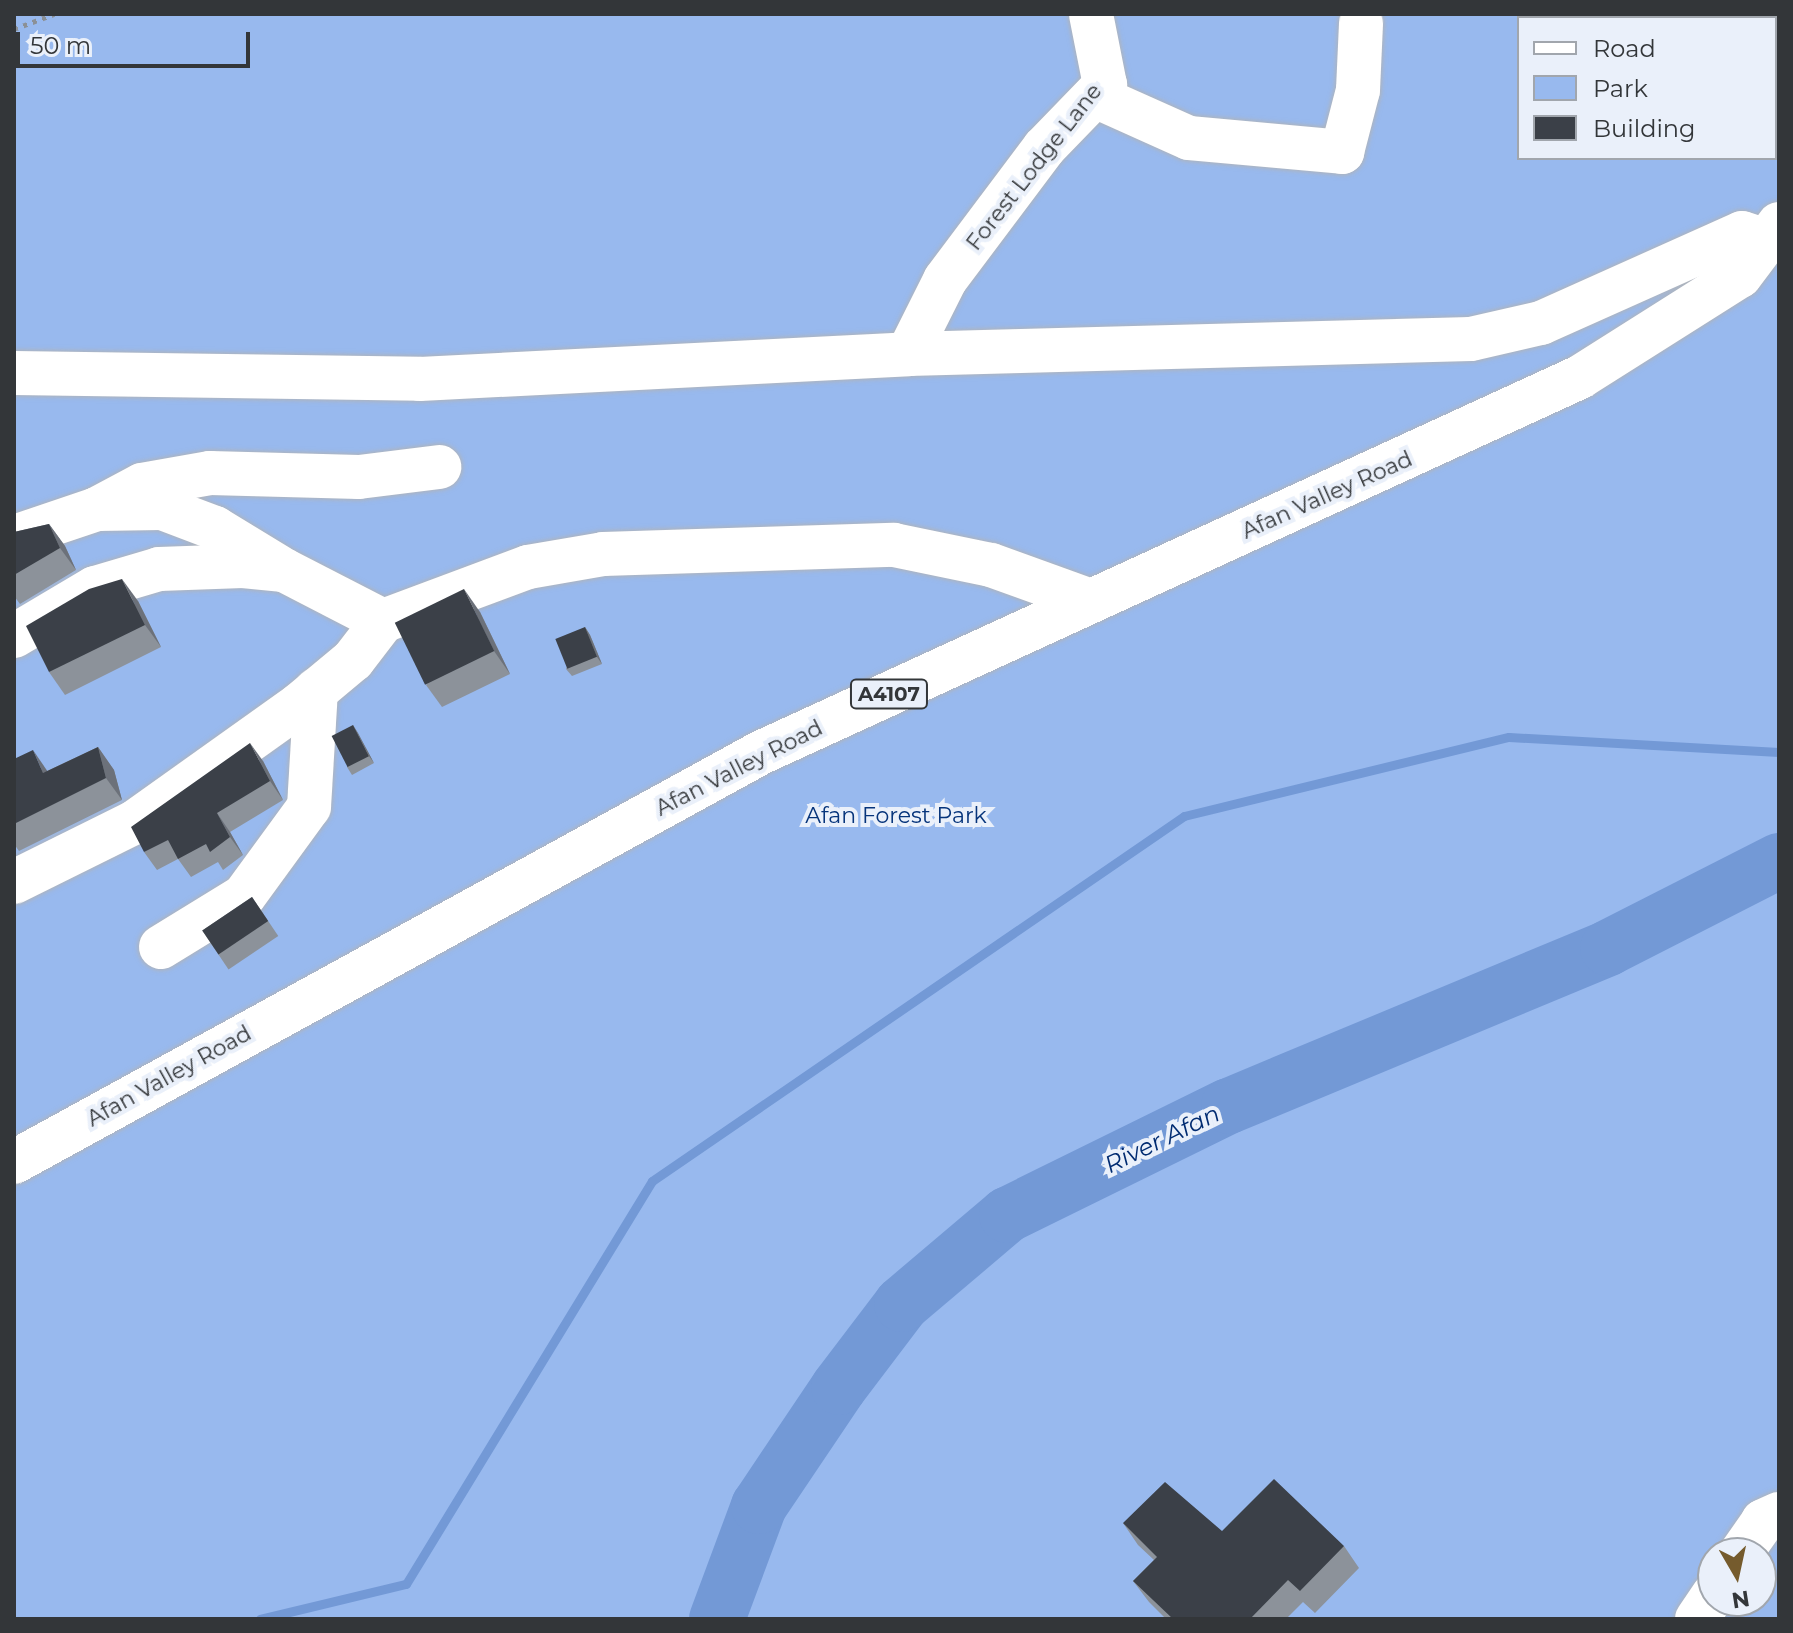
<!DOCTYPE html>
<html>
<head>
<meta charset="utf-8">
<style>
	body { margin:0 }
	#map { position:relative; width:1793px; height:1633px; overflow:hidden; background:#dde3ed; font-family:Montserrat,sans-serif }
	div>[style] { position:absolute }
	.green>* { inset:0; background:#98b9ee }
	.stream>* { height:9px; margin:-4.5px; padding:0 4.5px; transform-origin:4.5px; border-radius:4.5px; background:#7399d6 }
	.river>* { height:56px; margin:-28px; padding:0 28px; transform-origin:28px; border-radius:28px; background:#7399d6 }
	.path>* { height:5px; margin-top:-2.5px; transform-origin:0; background:repeating-linear-gradient(90deg,#8b9096 0 4px,transparent 0 10px) }
	.roads { filter:drop-shadow(0 0 2px #aeb4bd) drop-shadow(0 0 2px #aeb4bd) }
	.minor>* { height:44px; margin:-22px; padding:0 22px; transform-origin:22px; border-radius:22px; background:#fff }
	.major>* { height:44px; margin:-22px; padding:0 22px; transform-origin:22px; border-radius:22px; background:#fff }
	.wall>* { inset:0; background:#8c929a; transform-origin:0 0 }
	.shaded-wall>* { inset:0; background:#6c717a }
	.building>* { inset:0; background:#3b4048; transform-origin:0 0 }
	span { translate:-50% -50%; white-space:nowrap; text-align:center; line-height:1.15; -webkit-text-stroke:8px #eaf0fa; paint-order:stroke }
	.shield-label span { padding:2px 6px; background:#eaf0fa; border:2px solid; border-radius:6px; -webkit-text-stroke-width:0 }
	.shield-label { font-size:20px; color:#333639; font-weight:700 }
	.street-label { font-size:22px; color:#333639 }
	.park-label { font-size:22px; color:#06347b }
	.water-label { font-size:24px; color:#002b71; font-style:italic }
	.frame { position:absolute; inset:0; border:16px solid #333639; pointer-events:none }
	.legend { position:absolute; left:1517px; top:16px; width:260px; height:144px; box-sizing:border-box; background:#eaf0fa; border:2px solid #a1a6ad; margin:0; padding:10px 14px; list-style:none; font-size:24px; color:#333639 }
	.legend li { display:flex; align-items:center; gap:16px; height:40px }
	.legend b { width:40px; border:2px solid #a1a6ad }
	.north { position:absolute; left:1697px; top:1537px; width:80px; height:80px; box-sizing:border-box; background:#eaf0fa; border:2px solid #a1a6ad; border-radius:50%; rotate:171deg; font-size:22px; font-weight:700; line-height:32px; text-align:center; color:#333639 }
	.north::after { content:''; display:block; margin:auto; width:28px; height:36px; background:#755b2d; clip-path:polygon(50% 0,100% 100%,50% 72%,0 100%) }
	.scale { position:absolute; left:16px; top:32px; width:234px; height:36px; box-sizing:border-box; border:4px solid #333639; border-top:0; padding-left:10px; font-size:24px; line-height:28px; white-space:nowrap; color:#333639; -webkit-text-stroke:6px #eaf0fa; paint-order:stroke }
</style>
</head>
<body>
<div id="map">
	<div class="green">
		<div style="clip-path:polygon(evenodd,14px 14px,1779px 14px,1779px 1619px,14px 1619px,14px 14px,1519px 18px,1775px 18px,1775px 158px,1519px 158px,1519px 18px,14px 14px,1713px 1553px,1761px 1553px,1761px 1601px,1713px 1601px,1713px 1553px)"></div>
	</div>
	<div class="stream">
		<div style="left:260px;top:1619px;width:150px;rotate:-13.5deg"></div>
		<div style="left:406px;top:1584px;width:472px;rotate:-58.6deg"></div>
		<div style="left:652px;top:1181px;width:645px;rotate:-34.45deg"></div>
		<div style="left:1184px;top:816px;width:334px;rotate:-13.7deg"></div>
		<div style="left:1509px;top:737px;width:270px;rotate:3.2deg"></div>
	</div>
	<div class="river">
		<div style="left:717px;top:1619px;width:121px;rotate:-69.6deg"></div>
		<div style="left:759px;top:1506px;width:143px;rotate:-56.1deg"></div>
		<div style="left:839px;top:1387px;width:104px;rotate:-52.8deg"></div>
		<div style="left:902px;top:1304px;width:138px;rotate:-40.3deg"></div>
		<div style="left:1007px;top:1215px;width:247px;rotate:-26.2deg"></div>
		<div style="left:1229px;top:1106px;width:411px;rotate:-22.6deg"></div>
		<div style="left:1608px;top:948px;width:192px;rotate:-27deg"></div>
	</div>
	<div class="path">
		<div style="left:14px;top:29px;width:43px;rotate:-20.6deg"></div>
	</div>
	<div class="roads">
		<div class="minor">
			<div style="left:1672px;top:18px;width:4px;rotate:-63deg"></div>
			<div style="left:1095px;top:96px;width:103px;rotate:24.1deg"></div>
			<div style="left:1189px;top:138px;width:154px;rotate:5.2deg"></div>
			<div style="left:1342px;top:152px;width:64px;rotate:-75.5deg"></div>
			<div style="left:1358px;top:90px;width:67px;rotate:-87.4deg"></div>
			<div style="left:908px;top:354px;width:83px;rotate:-63.4deg"></div>
			<div style="left:945px;top:280px;width:165px;rotate:-53.1deg"></div>
			<div style="left:1044px;top:148px;width:88px;rotate:-45.9deg"></div>
			<div style="left:1105px;top:85px;width:72px;rotate:-101.2deg"></div>
			<div style="left:97px;top:509px;width:51px;rotate:-28.1deg"></div>
			<div style="left:142px;top:485px;width:69px;rotate:-10deg"></div>
			<div style="left:210px;top:473px;width:149px;rotate:1.5deg"></div>
			<div style="left:359px;top:477px;width:81px;rotate:-7.1deg"></div>
			<div style="left:14px;top:537px;width:88px;rotate:-18.6deg"></div>
			<div style="left:97px;top:509px;width:65px;rotate:-0.9deg"></div>
			<div style="left:162px;top:508px;width:57px;rotate:20.7deg"></div>
			<div style="left:215px;top:528px;width:75px;rotate:31.4deg"></div>
			<div style="left:14px;top:636px;width:94px;rotate:-30.7deg"></div>
			<div style="left:95px;top:588px;width:67px;rotate:-16.5deg"></div>
			<div style="left:159px;top:569px;width:84px;rotate:-2deg"></div>
			<div style="left:243px;top:566px;width:41px;rotate:5.6deg"></div>
			<div style="left:284px;top:570px;width:111px;rotate:27.3deg"></div>
			<div style="left:14px;top:882px;width:135px;rotate:-26.4deg"></div>
			<div style="left:135px;top:822px;width:201px;rotate:-35.5deg"></div>
			<div style="left:299px;top:705px;width:70px;rotate:-39.8deg"></div>
			<div style="left:353px;top:660px;width:49px;rotate:-52.4deg"></div>
			<div style="left:383px;top:621px;width:155px;rotate:-20.4deg"></div>
			<div style="left:528px;top:567px;width:76px;rotate:-9.8deg"></div>
			<div style="left:603px;top:554px;width:291px;rotate:-1.8deg"></div>
			<div style="left:894px;top:545px;width:99px;rotate:11.7deg"></div>
			<div style="left:991px;top:565px;width:106px;rotate:19.8deg"></div>
			<div style="left:161px;top:947px;width:97px;rotate:-31.6deg"></div>
			<div style="left:244px;top:896px;width:110px;rotate:-53.9deg"></div>
			<div style="left:309px;top:807px;width:117px;rotate:-86.6deg"></div>
			<div style="left:1741px;top:1553px;width:39px;rotate:-55deg"></div>
			<div style="left:1763px;top:1521px;width:17px;rotate:-24deg"></div>
			<div style="left:1697px;top:1619px;width:29px;rotate:-56deg"></div>
		</div>
		<div class="major">
			<div style="left:14px;top:373px;width:406px;rotate:0.8deg"></div>
			<div style="left:420px;top:379px;width:489px;rotate:-2.9deg"></div>
			<div style="left:908px;top:354px;width:563px;rotate:-1.53deg"></div>
			<div style="left:1471px;top:339px;width:72px;rotate:-12.9deg"></div>
			<div style="left:1541px;top:323px;width:220px;rotate:-24.1deg"></div>
			<div style="left:1742px;top:233px;width:28px;rotate:18deg"></div>
			<div style="left:14px;top:1162px;width:851px;rotate:-28.73deg"></div>
			<div style="left:760px;top:753px;width:902px;rotate:-24.63deg"></div>
			<div style="left:1580px;top:377px;width:189px;rotate:-32.3deg"></div>
			<div style="left:1740px;top:276px;width:65px;rotate:-53.1deg"></div>
		</div>
	</div>
	<div class="wall">
		<div style="clip-path:polygon(49px 524px,65px 546px,76px 570px,20px 604px,14px 596px,14px 532px)"></div>
		<div style="clip-path:polygon(138px 601px,161px 647px,65px 695px,49px 672px)"></div>
		<div style="clip-path:polygon(480px 612px,510px 674px,442px 707px,426px 685px)"></div>
		<div style="clip-path:polygon(585px 627px,590px 635px,602px 664px,572px 676px,566px 669px)"></div>
		<div style="clip-path:polygon(353px 725px,374px 763px,352px 775px,347px 767px)"></div>
		<div style="clip-path:polygon(98px 747px,114px 770px,122px 800px,19px 851px,14px 844px,14px 759px,47px 771px)"></div>
		<div style="clip-path:polygon(263px 761px,283px 800px,230px 832px,243px 855px,223px 870px,218px 862px,191px 877px,178px 859px,157px 870px,144px 852px)"></div>
		<div style="left:252px;top:897px;width:47px;height:60px;rotate:56deg"></div>
		<div style="clip-path:polygon(1123px 1523px,1222px 1531px,1344px 1546px,1359px 1568px,1315px 1613px,1303px 1602px,1286px 1619px,1166px 1619px,1149px 1602px,1133px 1581px,1154px 1560px,1138px 1545px)"></div>
	</div>
	<div class="shaded-wall">
		<div style="clip-path:polygon(49px 524px,65px 546px,76px 570px,60px 548px)"></div>
		<div style="clip-path:polygon(122px 579px,138px 601px,161px 647px,145px 625px)"></div>
		<div style="clip-path:polygon(464px 589px,480px 612px,510px 674px,494px 651px)"></div>
		<div style="clip-path:polygon(585px 627px,590px 635px,602px 664px,597px 657px)"></div>
		<div style="clip-path:polygon(353px 725px,358px 733px,374px 763px,369px 756px)"></div>
		<div style="clip-path:polygon(250px 743px,263px 761px,283px 800px,270px 781px)"></div>
		<div style="clip-path:polygon(98px 747px,114px 770px,122px 800px,106px 778px)"></div>
		<div style="clip-path:polygon(33px 750px,48px 772px,43px 773px)"></div>
		<div style="clip-path:polygon(217px 813px,230px 832px,243px 855px,230px 837px)"></div>
	</div>
	<div class="building">
		<div style="clip-path:polygon(49px 524px,60px 548px,14px 575px,14px 532px)"></div>
		<div style="clip-path:polygon(122px 579px,145px 625px,49px 672px,26px 626px,89px 589px)"></div>
		<div style="left:464px;top:589px;width:69px;height:77px;rotate:64deg"></div>
		<div style="left:585px;top:627px;width:32px;height:32px;rotate:68deg"></div>
		<div style="left:353px;top:725px;width:35px;height:24px;rotate:63deg"></div>
		<div style="clip-path:polygon(250px 743px,270px 781px,217px 813px,230px 837px,210px 852px,206px 844px,178px 859px,168px 840px,144px 852px,131px 827px)"></div>
		<div style="clip-path:polygon(98px 747px,106px 778px,14px 824px,14px 759px,33px 750px,43px 773px)"></div>
		<div style="left:252px;top:897px;width:29px;height:60px;rotate:56deg"></div>
		<div style="clip-path:polygon(1274px 1479px,1344px 1546px,1300px 1591px,1288px 1580px,1250px 1619px,1173px 1619px,1133px 1581px,1157px 1557px,1123px 1523px,1165px 1482px,1222px 1531px)"></div>
	</div>
	<div class="shield-label">
		<span style="left:889px;top:694px">A4107</span>
	</div>
	<div class="street-label">
		<span style="left:1034px;top:167px;rotate:-52deg">Forest Lodge Lane</span>
		<span style="left:1327px;top:495px;rotate:-24deg">Afan Valley Road</span>
		<span style="left:739px;top:768px;rotate:-27deg">Afan Valley Road</span>
		<span style="left:169px;top:1076px;rotate:-29deg">Afan Valley Road</span>
	</div>
	<div class="park-label">
		<span style="left:896px;top:816px">Afan Forest Park</span>
	</div>
	<div class="water-label">
		<span style="left:1162px;top:1139px;rotate:-26deg">River Afan</span>
	</div>
	<div class="frame"></div>
	<ul class="legend">
	<li><b style="height:10px;background:#fff"></b>Road</li>
	<li><b style="height:22px;background:#98b9ee"></b>Park</li>
	<li><b style="height:22px;background:#3b4048"></b>Building</li>
	</ul>
	<div class="north">N</div>
	<div class="scale">50 m</div>
</div>
</body>
</html>
